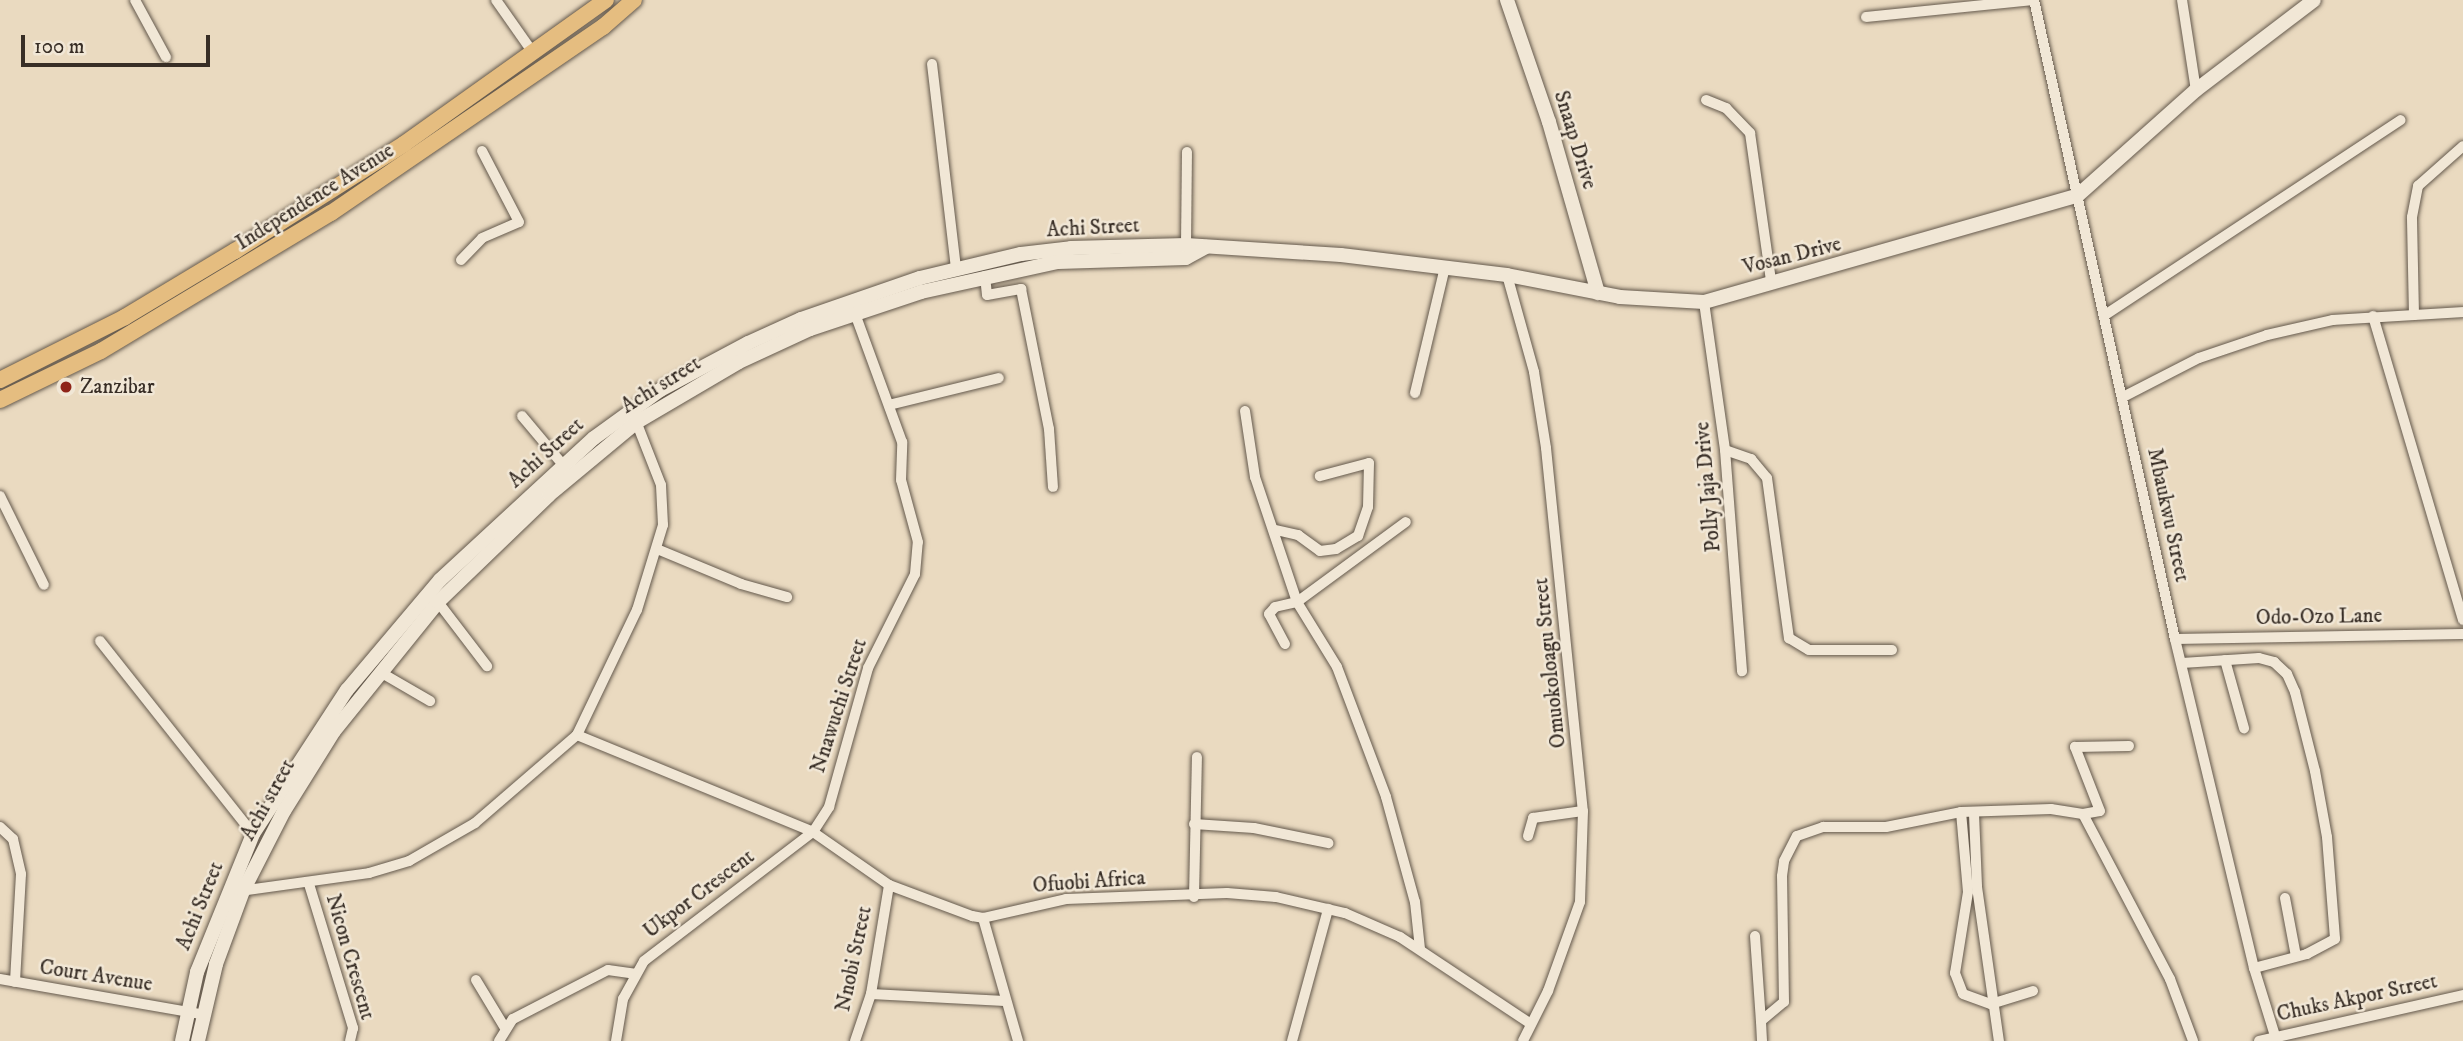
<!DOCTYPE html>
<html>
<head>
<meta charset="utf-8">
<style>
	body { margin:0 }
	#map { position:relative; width:2463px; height:1041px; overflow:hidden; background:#eadac0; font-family:"IM FELL DW Pica",serif }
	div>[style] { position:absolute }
	.roads { filter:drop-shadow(0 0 2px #64594c) drop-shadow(0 0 2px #64594c) }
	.street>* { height:10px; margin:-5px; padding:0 5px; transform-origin:5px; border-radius:5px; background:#f1e7d6 }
	.secondary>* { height:14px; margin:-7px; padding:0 7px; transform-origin:7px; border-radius:7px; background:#f1e7d6 }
	.primary>* { height:16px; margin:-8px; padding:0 8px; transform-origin:8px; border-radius:8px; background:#e5bd80 }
	.dots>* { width:19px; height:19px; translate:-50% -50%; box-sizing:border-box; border:4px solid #f1e7d6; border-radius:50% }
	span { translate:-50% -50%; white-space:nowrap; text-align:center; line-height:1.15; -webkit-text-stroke:5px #f1e7d6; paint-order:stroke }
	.street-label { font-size:21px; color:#382e26 }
	.poi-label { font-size:21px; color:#382e26 }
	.left { translate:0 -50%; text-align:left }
	.scale { position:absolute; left:21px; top:35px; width:189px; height:32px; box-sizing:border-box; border:4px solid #382e26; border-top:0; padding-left:9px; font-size:21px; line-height:24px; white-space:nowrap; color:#382e26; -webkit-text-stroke:5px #f1e7d6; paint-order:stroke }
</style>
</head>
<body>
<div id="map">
	<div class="roads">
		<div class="street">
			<div style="left:135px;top:0;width:65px;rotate:61.5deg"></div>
			<div style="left:496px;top:0;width:66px;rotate:54.9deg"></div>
			<div style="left:2034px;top:0;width:654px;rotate:77.56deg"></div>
			<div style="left:2175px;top:639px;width:338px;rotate:76.5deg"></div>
			<div style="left:2254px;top:968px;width:71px;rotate:72.8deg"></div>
			<div style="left:2182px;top:0;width:91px;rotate:81.2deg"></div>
			<div style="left:1866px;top:17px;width:168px;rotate:-5.8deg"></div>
			<div style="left:932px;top:64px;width:205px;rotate:83.3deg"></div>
			<div style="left:1706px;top:100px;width:22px;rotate:22deg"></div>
			<div style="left:1726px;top:108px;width:35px;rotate:46deg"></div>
			<div style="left:1750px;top:133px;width:149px;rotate:81.9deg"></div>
			<div style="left:1186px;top:245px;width:93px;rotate:-89.4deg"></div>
			<div style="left:461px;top:260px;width:30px;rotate:-46deg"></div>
			<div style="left:482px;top:238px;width:40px;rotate:-23.4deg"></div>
			<div style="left:519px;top:222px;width:80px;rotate:-117.5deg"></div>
			<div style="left:1507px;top:275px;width:101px;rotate:74.4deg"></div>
			<div style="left:1534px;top:372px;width:77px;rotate:81deg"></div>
			<div style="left:1546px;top:448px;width:365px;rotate:84.2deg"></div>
			<div style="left:1583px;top:811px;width:91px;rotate:91.9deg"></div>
			<div style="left:1580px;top:902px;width:95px;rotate:109.8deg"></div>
			<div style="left:1548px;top:991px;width:56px;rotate:116.6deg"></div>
			<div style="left:985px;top:276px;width:19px;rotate:84deg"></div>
			<div style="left:987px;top:295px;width:35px;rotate:-10deg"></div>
			<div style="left:1021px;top:289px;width:143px;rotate:78.7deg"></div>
			<div style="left:1049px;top:429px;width:58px;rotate:86.1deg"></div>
			<div style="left:1704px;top:302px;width:149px;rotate:81.9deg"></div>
			<div style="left:1725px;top:450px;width:222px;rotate:85.6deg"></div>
			<div style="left:2105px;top:315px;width:354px;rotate:-33.4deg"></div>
			<div style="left:2414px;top:315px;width:98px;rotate:-91.2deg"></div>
			<div style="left:2412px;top:217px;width:32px;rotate:-79deg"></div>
			<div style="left:2418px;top:186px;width:60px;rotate:-41.6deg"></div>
			<div style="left:2373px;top:316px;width:317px;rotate:73.5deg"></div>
			<div style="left:1415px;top:393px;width:130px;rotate:-76.6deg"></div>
			<div style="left:2123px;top:397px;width:85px;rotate:-27.2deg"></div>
			<div style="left:2199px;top:358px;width:72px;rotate:-18.7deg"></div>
			<div style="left:2267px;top:335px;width:68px;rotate:-12.8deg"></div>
			<div style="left:2333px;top:320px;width:130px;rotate:-3.5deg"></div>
			<div style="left:889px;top:405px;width:113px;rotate:-13.8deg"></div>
			<div style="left:1245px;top:411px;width:67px;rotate:81.4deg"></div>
			<div style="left:1255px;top:477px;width:132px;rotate:71.4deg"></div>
			<div style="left:1297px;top:602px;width:76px;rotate:58.4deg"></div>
			<div style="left:1337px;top:667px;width:139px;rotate:69.3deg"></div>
			<div style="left:1386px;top:797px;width:109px;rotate:74.6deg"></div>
			<div style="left:1415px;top:902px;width:47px;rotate:83.9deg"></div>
			<div style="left:522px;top:416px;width:65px;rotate:50deg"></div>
			<div style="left:1725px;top:450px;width:28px;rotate:19deg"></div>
			<div style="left:1751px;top:459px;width:25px;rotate:50deg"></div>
			<div style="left:1767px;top:478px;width:162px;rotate:82.2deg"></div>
			<div style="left:1789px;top:638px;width:23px;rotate:31deg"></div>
			<div style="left:1809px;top:650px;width:83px"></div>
			<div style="left:0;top:496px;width:99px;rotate:63.7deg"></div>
			<div style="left:1276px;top:530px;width:23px;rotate:13deg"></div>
			<div style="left:1298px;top:535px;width:27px;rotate:36deg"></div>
			<div style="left:1320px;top:551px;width:16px;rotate:-7deg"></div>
			<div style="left:1336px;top:549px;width:26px;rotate:-31deg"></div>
			<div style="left:1358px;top:536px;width:31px;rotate:-71deg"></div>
			<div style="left:1368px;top:507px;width:44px;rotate:-88.7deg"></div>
			<div style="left:1369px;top:463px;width:51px;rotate:165.1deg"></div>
			<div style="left:657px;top:549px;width:91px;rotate:22.6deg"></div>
			<div style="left:741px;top:584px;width:48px;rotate:15.8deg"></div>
			<div style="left:438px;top:602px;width:81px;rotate:52.6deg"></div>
			<div style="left:2175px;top:639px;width:288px;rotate:-1deg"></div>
			<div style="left:100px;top:641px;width:246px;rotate:51.6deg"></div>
			<div style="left:1285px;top:644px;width:34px;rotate:-118deg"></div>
			<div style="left:1269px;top:614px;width:9px;rotate:-49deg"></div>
			<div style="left:1275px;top:607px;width:23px;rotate:-13deg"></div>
			<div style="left:1297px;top:602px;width:135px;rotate:-36.3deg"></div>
			<div style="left:2225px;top:660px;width:71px;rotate:74.4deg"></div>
			<div style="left:2182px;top:663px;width:77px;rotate:-3.7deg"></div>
			<div style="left:2259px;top:658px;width:16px;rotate:15deg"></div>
			<div style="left:2274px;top:662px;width:18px;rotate:43deg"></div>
			<div style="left:2287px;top:674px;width:20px;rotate:66deg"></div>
			<div style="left:2295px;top:692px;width:81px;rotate:75.8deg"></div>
			<div style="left:2315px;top:771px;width:67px;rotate:79.7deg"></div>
			<div style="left:2327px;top:837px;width:102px;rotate:85.5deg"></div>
			<div style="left:2335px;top:939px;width:32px;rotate:152deg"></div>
			<div style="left:2307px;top:954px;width:55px;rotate:165.2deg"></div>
			<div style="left:380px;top:672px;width:58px;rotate:30.1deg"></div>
			<div style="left:577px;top:735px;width:255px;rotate:22.3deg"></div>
			<div style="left:813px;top:832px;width:93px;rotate:34.9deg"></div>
			<div style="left:889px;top:885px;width:89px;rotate:20.5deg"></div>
			<div style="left:972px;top:916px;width:11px;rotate:10deg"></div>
			<div style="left:983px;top:918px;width:85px;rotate:-12.9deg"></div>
			<div style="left:1066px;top:899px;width:161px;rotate:-2.1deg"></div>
			<div style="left:1227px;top:893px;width:49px;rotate:4.7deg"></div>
			<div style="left:1276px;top:897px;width:71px;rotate:13.1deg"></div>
			<div style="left:1345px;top:913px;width:60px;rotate:23.6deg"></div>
			<div style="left:1400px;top:937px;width:157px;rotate:33.6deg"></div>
			<div style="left:1961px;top:812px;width:80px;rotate:85deg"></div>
			<div style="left:1968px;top:892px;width:82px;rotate:99.1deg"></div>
			<div style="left:1955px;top:973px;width:22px;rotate:69deg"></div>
			<div style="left:1963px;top:994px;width:30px;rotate:20deg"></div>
			<div style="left:1991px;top:1004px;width:44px;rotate:-17.2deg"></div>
			<div style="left:1974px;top:814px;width:73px;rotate:87.6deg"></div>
			<div style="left:1977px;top:887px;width:156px;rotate:81.9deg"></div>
			<div style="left:2083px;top:814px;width:17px;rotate:-10deg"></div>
			<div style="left:2100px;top:811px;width:69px;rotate:-111.3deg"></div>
			<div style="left:2075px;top:747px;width:54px;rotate:-1.1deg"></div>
			<div style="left:1194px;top:824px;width:60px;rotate:3.8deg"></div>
			<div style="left:1254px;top:828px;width:76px;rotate:11.5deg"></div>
			<div style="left:0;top:827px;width:18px;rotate:43deg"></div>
			<div style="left:13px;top:839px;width:36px;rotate:77deg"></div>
			<div style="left:21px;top:874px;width:108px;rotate:93.2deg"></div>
			<div style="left:1528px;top:836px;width:19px;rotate:-74deg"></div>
			<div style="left:1533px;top:818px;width:50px;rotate:-8deg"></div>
			<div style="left:309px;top:884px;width:151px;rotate:73deg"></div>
			<div style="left:353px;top:1028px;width:13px;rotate:103deg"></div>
			<div style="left:240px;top:891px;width:130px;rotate:-7.9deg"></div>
			<div style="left:369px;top:873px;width:42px;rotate:-16.7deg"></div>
			<div style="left:409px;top:861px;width:76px;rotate:-29.9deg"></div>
			<div style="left:475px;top:823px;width:135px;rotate:-40.8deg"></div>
			<div style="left:577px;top:735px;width:139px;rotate:-64.4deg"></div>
			<div style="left:637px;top:610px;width:89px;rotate:-73deg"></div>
			<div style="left:663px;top:525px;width:40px;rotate:-92.9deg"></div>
			<div style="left:661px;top:485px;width:74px;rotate:-111.4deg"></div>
			<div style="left:1194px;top:897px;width:140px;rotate:-88.8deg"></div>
			<div style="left:2285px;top:898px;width:59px;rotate:79.3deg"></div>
			<div style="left:983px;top:918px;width:128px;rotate:74.1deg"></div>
			<div style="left:1755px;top:936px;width:85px;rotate:86deg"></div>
			<div style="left:0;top:979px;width:204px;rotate:9.9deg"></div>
			<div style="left:476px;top:980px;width:56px;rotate:58.9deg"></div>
			<div style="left:871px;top:994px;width:134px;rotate:3deg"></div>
			<div style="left:499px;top:1041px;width:26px;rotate:-58deg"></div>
			<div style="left:513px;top:1019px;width:107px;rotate:-27.3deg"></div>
			<div style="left:608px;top:970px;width:27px;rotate:8deg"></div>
			<div style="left:616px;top:1041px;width:43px;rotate:-80.5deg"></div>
			<div style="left:623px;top:999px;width:43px;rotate:-61.1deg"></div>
			<div style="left:644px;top:961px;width:213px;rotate:-37.4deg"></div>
			<div style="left:813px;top:832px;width:30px;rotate:-57deg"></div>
			<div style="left:829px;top:807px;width:144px;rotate:-74.3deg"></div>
			<div style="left:868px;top:668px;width:105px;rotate:-63.4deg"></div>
			<div style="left:915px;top:574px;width:32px;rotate:-85deg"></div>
			<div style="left:918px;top:542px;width:64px;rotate:-105.3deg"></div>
			<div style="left:901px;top:480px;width:38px;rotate:-88deg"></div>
			<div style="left:902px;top:442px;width:143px;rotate:-110.1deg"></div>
			<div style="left:855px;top:1041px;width:50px;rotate:-71.2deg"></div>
			<div style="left:871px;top:994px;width:110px;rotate:-80.6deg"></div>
			<div style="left:1292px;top:1041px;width:137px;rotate:-74.7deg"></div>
			<div style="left:1762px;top:1041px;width:20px;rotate:-93deg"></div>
			<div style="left:1761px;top:1021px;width:30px;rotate:-40deg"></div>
			<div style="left:1784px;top:1002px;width:126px;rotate:-90.9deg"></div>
			<div style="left:1782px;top:876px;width:15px;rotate:-82deg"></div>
			<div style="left:1784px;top:861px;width:28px;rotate:-63deg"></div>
			<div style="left:1797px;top:836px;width:28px;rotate:-19deg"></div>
			<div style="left:1823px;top:827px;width:63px"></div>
			<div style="left:1886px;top:827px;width:76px;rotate:-11.3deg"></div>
			<div style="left:1961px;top:812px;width:90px;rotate:-1.9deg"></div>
			<div style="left:2051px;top:809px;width:32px;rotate:9deg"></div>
			<div style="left:2083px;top:814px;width:187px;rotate:62.2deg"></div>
			<div style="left:2170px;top:979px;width:66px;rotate:69.6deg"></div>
			<div style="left:2259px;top:1041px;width:209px;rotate:-12.7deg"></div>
		</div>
		<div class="secondary">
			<div style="left:1507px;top:0;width:129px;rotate:71deg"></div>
			<div style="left:1549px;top:122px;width:178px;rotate:74deg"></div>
			<div style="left:182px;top:1041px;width:71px;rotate:-77.7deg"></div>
			<div style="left:197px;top:972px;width:149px;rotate:-67.9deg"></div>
			<div style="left:253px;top:834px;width:172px;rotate:-56.9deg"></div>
			<div style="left:347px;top:690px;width:144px;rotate:-49.8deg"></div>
			<div style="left:440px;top:580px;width:209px;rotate:-42.7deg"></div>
			<div style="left:594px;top:438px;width:82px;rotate:-36deg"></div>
			<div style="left:660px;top:390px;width:100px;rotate:-28.1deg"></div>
			<div style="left:748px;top:343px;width:58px;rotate:-24.4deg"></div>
			<div style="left:801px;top:319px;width:126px;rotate:-19deg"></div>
			<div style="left:920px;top:278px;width:104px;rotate:-13.4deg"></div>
			<div style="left:1021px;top:254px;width:50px;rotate:-6.8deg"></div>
			<div style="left:1071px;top:248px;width:115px;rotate:-1.5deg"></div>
			<div style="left:1186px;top:245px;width:155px;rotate:3.7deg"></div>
			<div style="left:1341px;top:255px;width:167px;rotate:6.9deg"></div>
			<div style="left:1507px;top:275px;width:115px;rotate:11deg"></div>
			<div style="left:1620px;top:297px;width:84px;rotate:3.4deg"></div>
			<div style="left:1704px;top:302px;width:388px;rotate:-15.9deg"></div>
			<div style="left:2077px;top:196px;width:159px;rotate:-41.7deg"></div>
			<div style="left:2196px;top:90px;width:148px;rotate:-37.3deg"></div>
			<div style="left:198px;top:1041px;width:79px;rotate:-76.8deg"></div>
			<div style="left:216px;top:964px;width:78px;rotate:-69.7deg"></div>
			<div style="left:243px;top:891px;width:90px;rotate:-62.9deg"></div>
			<div style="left:284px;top:811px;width:94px;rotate:-58deg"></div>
			<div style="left:334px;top:731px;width:166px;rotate:-51.1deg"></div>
			<div style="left:438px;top:602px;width:154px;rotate:-43.9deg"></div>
			<div style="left:549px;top:495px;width:114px;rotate:-39.7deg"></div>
			<div style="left:637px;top:422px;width:118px;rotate:-30.5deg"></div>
			<div style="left:739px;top:362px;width:78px;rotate:-24.9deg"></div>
			<div style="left:810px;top:329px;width:117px;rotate:-18.4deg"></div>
			<div style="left:921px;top:292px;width:140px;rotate:-12.4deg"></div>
			<div style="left:1058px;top:262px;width:128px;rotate:-1.8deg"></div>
			<div style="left:1186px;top:258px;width:23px;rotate:-29deg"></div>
		</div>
		<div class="primary">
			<div style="left:0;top:380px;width:140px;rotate:-26.7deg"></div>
			<div style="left:125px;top:317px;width:128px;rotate:-31deg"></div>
			<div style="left:235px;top:251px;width:200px;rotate:-32.3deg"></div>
			<div style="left:404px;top:144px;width:248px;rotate:-35.5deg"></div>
			<div style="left:0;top:400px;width:112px;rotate:-25.9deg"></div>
			<div style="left:101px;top:351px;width:268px;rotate:-31deg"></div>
			<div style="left:331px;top:213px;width:330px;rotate:-34.4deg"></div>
			<div style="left:603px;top:27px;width:41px;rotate:-41.1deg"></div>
		</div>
	</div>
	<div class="dots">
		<div style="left:66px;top:387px;background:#8f2418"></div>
	</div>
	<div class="street-label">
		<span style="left:1575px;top:140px;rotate:73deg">Snaap Drive</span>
		<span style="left:315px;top:197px;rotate:-32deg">Independence Avenue</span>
		<span style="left:1093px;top:228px;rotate:-3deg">Achi Street</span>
		<span style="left:1792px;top:256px;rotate:-14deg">Vosan Drive</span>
		<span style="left:661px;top:385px;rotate:-32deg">Achi street</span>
		<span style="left:546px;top:453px;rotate:-42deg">Achi Street</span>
		<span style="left:1708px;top:487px;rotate:-95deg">Polly Jaja Drive</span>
		<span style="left:2168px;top:515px;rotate:78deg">Mbaukwu Street</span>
		<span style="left:2319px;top:617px;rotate:-1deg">Odo-Ozo Lane</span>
		<span style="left:1550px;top:663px;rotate:-96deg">Omuokoloagu Street</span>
		<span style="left:839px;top:706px;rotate:-72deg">Nnawuchi Street</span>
		<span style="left:268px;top:800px;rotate:-61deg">Achi street</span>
		<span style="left:1089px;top:882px;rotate:-4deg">Ofuobi Africa</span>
		<span style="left:699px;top:894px;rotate:-37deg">Ukpor Crescent</span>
		<span style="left:200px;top:906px;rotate:-68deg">Achi Street</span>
		<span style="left:350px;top:957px;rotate:74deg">Nicon Crescent</span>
		<span style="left:854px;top:959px;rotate:-78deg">Nnobi Street</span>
		<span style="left:96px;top:976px;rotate:9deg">Court Avenue</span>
		<span style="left:2357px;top:998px;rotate:-12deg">Chuks Akpor Street</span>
	</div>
	<div class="poi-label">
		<span class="left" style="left:80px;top:387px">Zanzibar</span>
	</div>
	<div class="scale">100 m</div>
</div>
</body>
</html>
